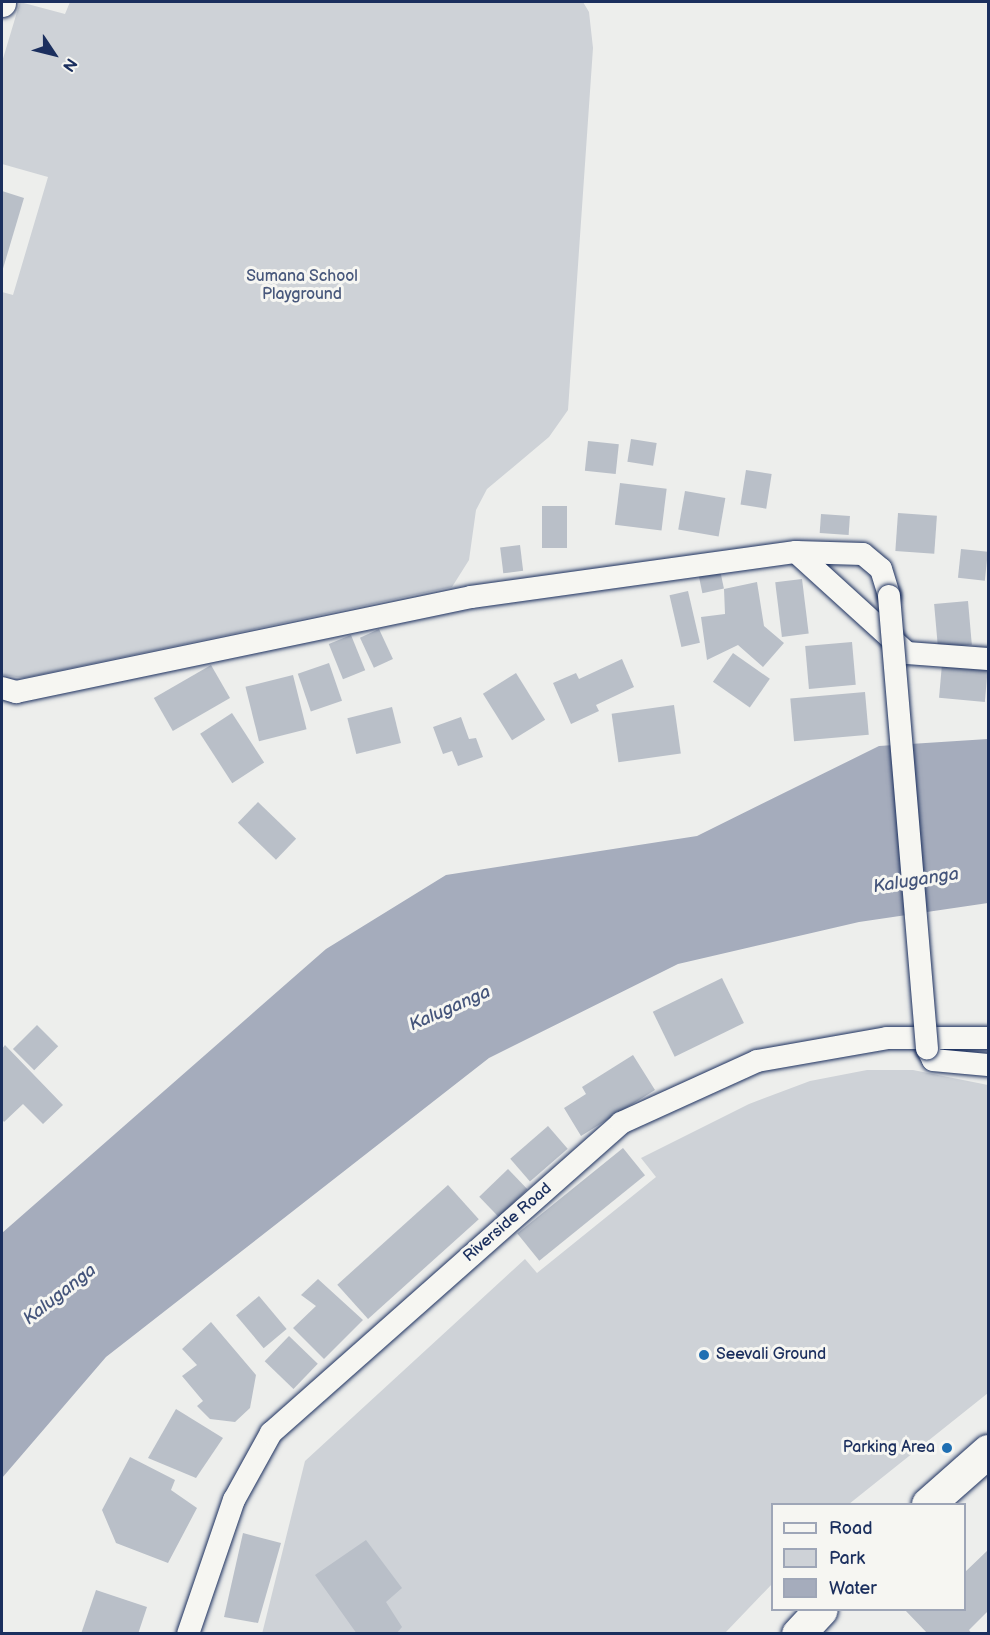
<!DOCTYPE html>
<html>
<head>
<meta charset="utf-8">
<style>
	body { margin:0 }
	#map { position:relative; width:990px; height:1635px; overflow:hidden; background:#edeeec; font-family:"Balsamiq Sans",sans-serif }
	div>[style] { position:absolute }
	.green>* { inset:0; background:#ced2d7 }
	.water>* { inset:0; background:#a5acbc }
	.building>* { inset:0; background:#b9bfc8; transform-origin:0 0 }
	.roads { filter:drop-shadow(0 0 2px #1b2f5e) drop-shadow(0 0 2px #1b2f5e) }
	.minor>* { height:22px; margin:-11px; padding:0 11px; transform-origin:11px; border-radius:11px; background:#f6f6f2 }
	.tertiary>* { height:27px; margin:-13.5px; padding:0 13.5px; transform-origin:13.5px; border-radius:13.5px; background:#f6f6f2 }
	.primary>* { height:33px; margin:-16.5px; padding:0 16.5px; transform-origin:16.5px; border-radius:16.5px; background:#f6f6f2 }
	.bridges { filter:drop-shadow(0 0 2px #1b2f5e) drop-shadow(0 0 2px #1b2f5e) }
	.minor-bridge>* { height:22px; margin:-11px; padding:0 11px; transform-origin:11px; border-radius:11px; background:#f6f6f2 }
	.dots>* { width:16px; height:16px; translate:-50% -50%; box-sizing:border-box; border:3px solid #f6f6f2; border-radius:50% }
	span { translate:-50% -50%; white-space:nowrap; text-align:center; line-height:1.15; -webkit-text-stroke:6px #f6f6f2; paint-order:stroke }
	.park-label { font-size:16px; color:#48587c }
	.street-label { font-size:16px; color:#1b2f5e }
	.poi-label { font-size:16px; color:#1b2f5e }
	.left { translate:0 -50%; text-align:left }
	.right { translate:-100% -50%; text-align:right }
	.water-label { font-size:18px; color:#44547a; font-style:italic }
	.frame { position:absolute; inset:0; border:3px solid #1b2f5e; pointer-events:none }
	.legend { position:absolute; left:771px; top:1503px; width:195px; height:108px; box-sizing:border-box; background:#f6f6f2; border:2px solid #9ea6b7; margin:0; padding:8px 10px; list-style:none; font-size:18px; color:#1b2f5e }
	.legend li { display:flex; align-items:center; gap:12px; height:30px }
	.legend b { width:30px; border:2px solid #9ea6b7 }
	.north { position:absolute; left:24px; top:24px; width:60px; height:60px; -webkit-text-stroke:4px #f6f6f2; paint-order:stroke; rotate:125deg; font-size:16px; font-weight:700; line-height:24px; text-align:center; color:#1b2f5e }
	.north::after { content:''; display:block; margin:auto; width:21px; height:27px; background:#1b2f5e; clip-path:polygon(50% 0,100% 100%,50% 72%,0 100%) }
</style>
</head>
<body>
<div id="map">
	<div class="green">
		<div style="clip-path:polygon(20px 2px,65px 14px,70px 2px,583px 2px,589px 12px,593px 48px,568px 410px,549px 437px,487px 489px,476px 510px,469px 560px,452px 587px,24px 678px,2px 675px,2px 292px,13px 295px,48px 177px,2px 164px,2px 62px)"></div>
		<div style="clip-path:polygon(867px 1070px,913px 1070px,988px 1085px,988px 1393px,849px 1504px,772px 1504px,772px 1584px,725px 1633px,262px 1634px,305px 1461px,525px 1259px,537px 1273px,656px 1177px,641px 1158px,749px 1104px,810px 1081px)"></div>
	</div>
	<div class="water">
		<div style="clip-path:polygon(988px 739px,988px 903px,859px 922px,678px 964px,489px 1058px,106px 1357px,2px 1478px,2px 1233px,326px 949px,446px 875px,697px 836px,879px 746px)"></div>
	</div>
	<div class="building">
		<div style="clip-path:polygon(2px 191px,24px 198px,2px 272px)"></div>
		<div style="left:631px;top:439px;width:26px;height:23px;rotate:9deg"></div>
		<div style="left:588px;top:441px;width:31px;height:30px;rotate:6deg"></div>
		<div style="left:746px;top:470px;width:26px;height:35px;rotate:9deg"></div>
		<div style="left:620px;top:483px;width:47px;height:42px;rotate:7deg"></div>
		<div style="left:685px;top:491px;width:41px;height:39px;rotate:10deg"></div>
		<div style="left:542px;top:506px;width:25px;height:42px"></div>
		<div style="left:898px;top:513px;width:39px;height:38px;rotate:4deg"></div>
		<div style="left:821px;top:514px;width:29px;height:19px;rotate:4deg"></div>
		<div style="left:520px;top:545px;width:26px;height:20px;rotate:83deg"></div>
		<div style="left:961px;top:549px;width:27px;height:29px;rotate:6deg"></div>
		<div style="left:720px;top:570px;width:19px;height:22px;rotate:78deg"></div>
		<div style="left:802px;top:579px;width:55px;height:27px;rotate:83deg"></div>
		<div style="clip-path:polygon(757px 582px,764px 626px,784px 643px,763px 667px,738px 645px,707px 660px,701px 617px,725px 614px,724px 589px)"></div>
		<div style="left:688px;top:591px;width:53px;height:19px;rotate:77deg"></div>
		<div style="left:968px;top:601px;width:44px;height:34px;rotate:85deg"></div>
		<div style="left:379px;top:629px;width:33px;height:21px;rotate:65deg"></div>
		<div style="left:351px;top:635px;width:38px;height:24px;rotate:68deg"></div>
		<div style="left:852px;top:642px;width:43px;height:47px;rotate:85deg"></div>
		<div style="left:733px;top:653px;width:45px;height:35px;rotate:35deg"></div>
		<div style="clip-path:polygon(622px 659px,634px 687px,596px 705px,599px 711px,571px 724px,553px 683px,576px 673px,579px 679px)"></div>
		<div style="left:329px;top:663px;width:40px;height:33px;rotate:71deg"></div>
		<div style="left:942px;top:664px;width:46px;height:34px;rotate:5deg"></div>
		<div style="left:211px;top:665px;width:38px;height:66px;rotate:60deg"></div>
		<div style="left:516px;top:673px;width:55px;height:39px;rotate:58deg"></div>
		<div style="left:293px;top:675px;width:56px;height:49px;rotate:76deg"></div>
		<div style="left:865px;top:692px;width:43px;height:75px;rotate:85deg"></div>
		<div style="left:674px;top:705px;width:49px;height:63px;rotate:82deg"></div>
		<div style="left:392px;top:707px;width:37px;height:46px;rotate:76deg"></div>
		<div style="left:232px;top:713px;width:59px;height:38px;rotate:57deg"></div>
		<div style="clip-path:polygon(461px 717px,469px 739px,476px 738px,483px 757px,458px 766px,452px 751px,443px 754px,433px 727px)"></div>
		<div style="left:258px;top:802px;width:53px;height:29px;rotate:44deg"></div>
		<div style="left:722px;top:978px;width:50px;height:77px;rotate:64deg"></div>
		<div style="left:37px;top:1025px;width:30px;height:34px;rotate:45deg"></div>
		<div style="clip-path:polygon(5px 1045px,63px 1105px,43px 1124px,23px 1104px,4px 1122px,2px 1119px,2px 1049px)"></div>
		<div style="clip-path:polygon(633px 1055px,655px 1090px,581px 1136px,564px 1108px,586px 1094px,582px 1087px)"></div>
		<div style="left:548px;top:1126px;width:30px;height:50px;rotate:49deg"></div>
		<div style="left:623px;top:1148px;width:35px;height:136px;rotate:51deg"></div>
		<div style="left:508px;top:1169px;width:28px;height:40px;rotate:46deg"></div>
		<div style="left:448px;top:1185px;width:46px;height:149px;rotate:48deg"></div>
		<div style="clip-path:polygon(318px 1279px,363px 1320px,324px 1359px,293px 1328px,316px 1306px,301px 1295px)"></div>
		<div style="left:259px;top:1296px;width:43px;height:30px;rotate:50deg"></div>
		<div style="clip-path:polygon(211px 1322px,256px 1375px,250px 1408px,235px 1422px,210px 1419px,197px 1406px,203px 1401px,182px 1376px,197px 1365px,182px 1349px)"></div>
		<div style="left:289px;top:1336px;width:40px;height:35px;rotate:44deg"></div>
		<div style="clip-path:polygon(176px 1409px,223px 1438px,196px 1478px,148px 1458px)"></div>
		<div style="clip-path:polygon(130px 1457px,175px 1480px,171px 1490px,197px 1508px,168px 1563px,116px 1543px,102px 1510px)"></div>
		<div style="clip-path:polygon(243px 1533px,281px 1543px,258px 1623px,224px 1617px)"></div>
		<div style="clip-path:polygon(366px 1540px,402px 1588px,386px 1602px,402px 1627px,396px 1634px,357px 1634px,315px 1575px)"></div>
		<div style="clip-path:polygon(988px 1550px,988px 1611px,969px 1630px,972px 1634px,928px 1634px,905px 1610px,964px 1610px,964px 1573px)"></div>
		<div style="clip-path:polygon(96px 1590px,147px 1607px,138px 1634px,81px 1634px)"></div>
	</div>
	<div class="roads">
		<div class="minor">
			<div style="left:796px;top:552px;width:150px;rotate:42.3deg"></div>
			<div style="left:907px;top:653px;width:81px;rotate:4.2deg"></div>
			<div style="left:2px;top:688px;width:15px;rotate:16deg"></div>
			<div style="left:16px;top:692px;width:465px;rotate:-11.8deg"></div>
			<div style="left:471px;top:597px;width:328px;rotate:-7.9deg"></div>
			<div style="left:796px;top:552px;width:67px;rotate:1.7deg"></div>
			<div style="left:863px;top:554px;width:23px;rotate:40deg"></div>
			<div style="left:881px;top:569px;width:28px;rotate:73deg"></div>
			<div style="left:927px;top:1048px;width:13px;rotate:63deg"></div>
			<div style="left:933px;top:1060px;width:55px;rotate:5.2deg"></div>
			<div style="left:188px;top:1634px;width:142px;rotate:-71.1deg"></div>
			<div style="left:234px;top:1500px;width:77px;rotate:-61.1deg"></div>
			<div style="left:271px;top:1433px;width:468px;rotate:-41.5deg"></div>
			<div style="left:621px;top:1123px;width:149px;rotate:-24.5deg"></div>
			<div style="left:757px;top:1061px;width:132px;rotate:-10deg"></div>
			<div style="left:887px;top:1038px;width:101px"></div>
		</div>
		<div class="tertiary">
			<div style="left:2px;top:3px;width:1px;rotate:-90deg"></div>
		</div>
		<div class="primary">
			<div style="left:928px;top:1504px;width:80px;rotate:-41.5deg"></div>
			<div style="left:798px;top:1634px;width:33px;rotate:-47deg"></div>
		</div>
	</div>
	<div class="bridges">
		<div class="minor-bridge">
			<div style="left:889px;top:596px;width:454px;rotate:85.2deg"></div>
		</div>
	</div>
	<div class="dots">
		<div style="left:704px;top:1355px;background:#1f6fb2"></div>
		<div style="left:947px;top:1448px;background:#1f6fb2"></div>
	</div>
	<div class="park-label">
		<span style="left:302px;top:286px">Sumana School<br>Playground</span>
	</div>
	<div class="street-label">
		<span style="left:508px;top:1223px;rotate:-41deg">Riverside Road</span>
	</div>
	<div class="poi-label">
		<span class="left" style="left:716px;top:1355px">Seevali Ground</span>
		<span class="right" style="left:935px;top:1448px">Parking Area</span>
	</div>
	<div class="water-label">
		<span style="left:916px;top:881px;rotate:-9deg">Kaluganga</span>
		<span style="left:450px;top:1009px;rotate:-24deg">Kaluganga</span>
		<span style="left:60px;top:1295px;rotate:-38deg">Kaluganga</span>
	</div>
	<div class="frame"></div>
	<ul class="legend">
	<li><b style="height:8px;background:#f6f6f2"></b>Road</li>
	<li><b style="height:16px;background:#ced2d7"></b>Park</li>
	<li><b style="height:16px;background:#a5acbc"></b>Water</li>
	</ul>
	<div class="north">N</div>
</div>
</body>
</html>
